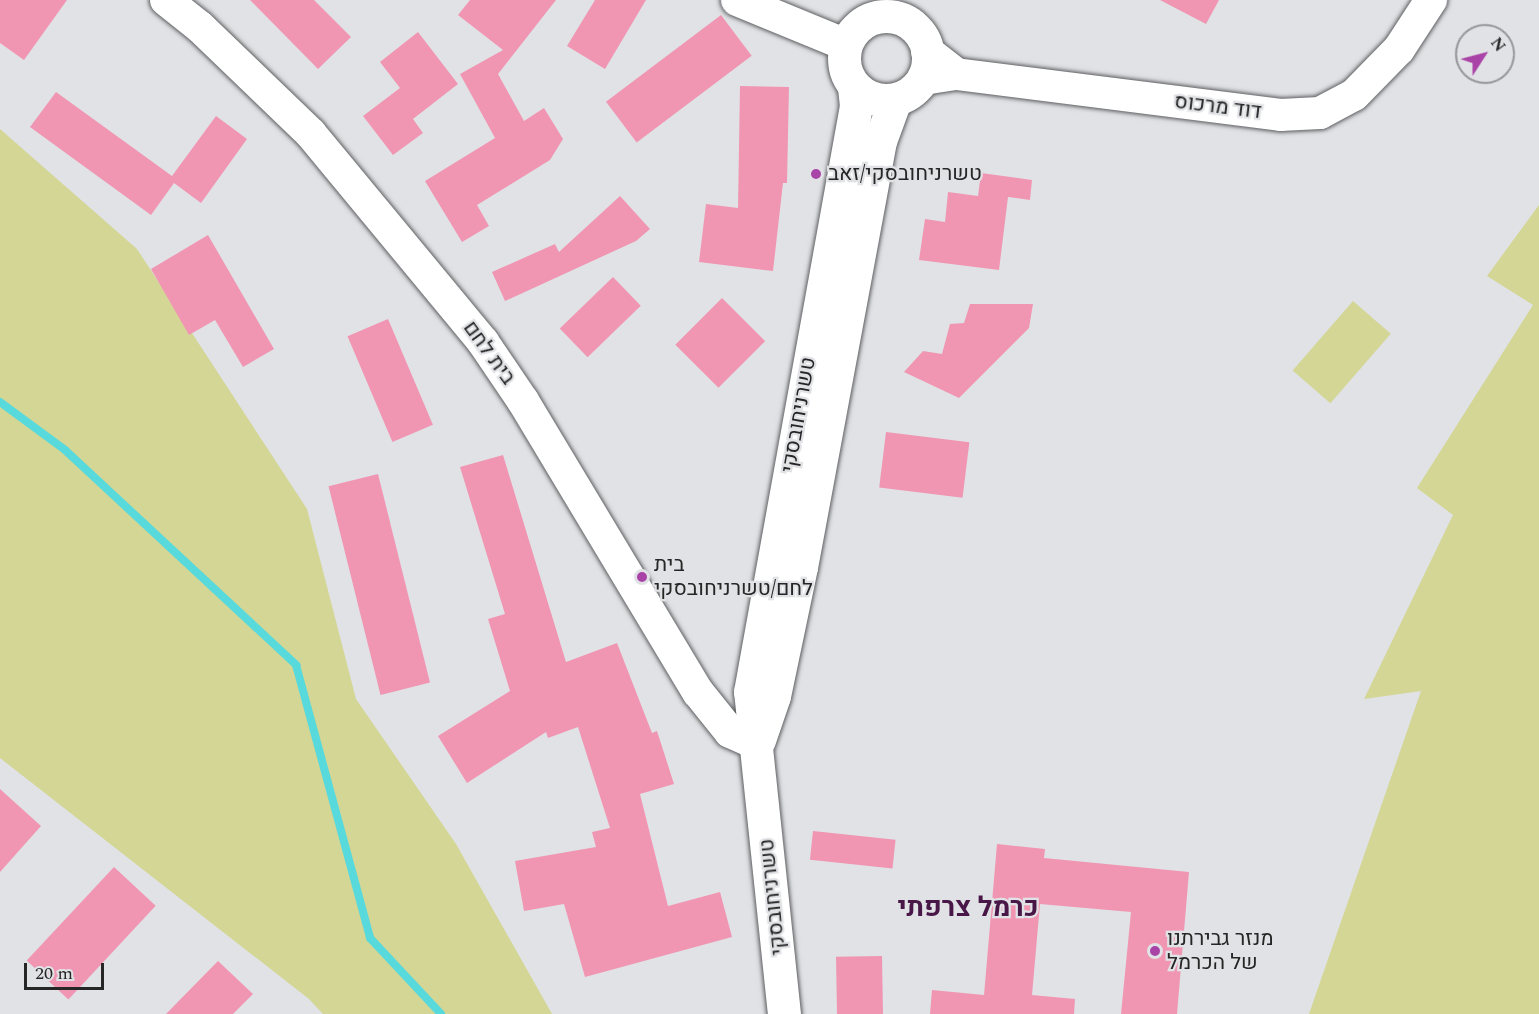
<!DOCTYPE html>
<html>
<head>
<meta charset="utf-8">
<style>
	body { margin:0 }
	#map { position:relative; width:1539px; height:1014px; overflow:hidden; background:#e1e2e5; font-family:Spectral,Heebo,serif }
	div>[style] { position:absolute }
	.green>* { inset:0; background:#d3d694; transform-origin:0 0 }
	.stream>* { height:8px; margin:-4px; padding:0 4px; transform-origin:4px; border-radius:4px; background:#58d9dc }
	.building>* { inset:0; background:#f096b3; transform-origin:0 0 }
	.roads { filter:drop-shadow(0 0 2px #5e5f62) drop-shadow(0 0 2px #5e5f62) }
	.street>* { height:32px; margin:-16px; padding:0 16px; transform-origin:16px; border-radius:16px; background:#fff }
	.secondary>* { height:33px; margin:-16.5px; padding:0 16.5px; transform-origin:16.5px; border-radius:16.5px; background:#fff }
	.secondary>.ring { margin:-16.5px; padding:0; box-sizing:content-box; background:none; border:33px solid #fff; border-radius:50% }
	.dots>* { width:16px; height:16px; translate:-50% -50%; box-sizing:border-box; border:3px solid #e1e2e5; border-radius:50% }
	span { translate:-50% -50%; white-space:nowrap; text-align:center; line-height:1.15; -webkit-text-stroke:4.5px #e1e2e5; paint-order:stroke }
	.street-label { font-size:21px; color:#262627 }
	.poi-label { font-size:21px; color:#262627 }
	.left { translate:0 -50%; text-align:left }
	.district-label { font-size:27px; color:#481747; font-weight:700 }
	.north { position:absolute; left:1455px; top:24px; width:60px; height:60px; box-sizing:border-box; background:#e1e2e5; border:2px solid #969799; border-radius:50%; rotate:54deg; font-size:16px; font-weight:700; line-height:24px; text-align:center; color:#262627 }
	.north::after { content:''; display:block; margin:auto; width:21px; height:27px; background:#aa43a7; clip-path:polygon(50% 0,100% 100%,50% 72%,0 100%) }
	.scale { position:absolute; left:24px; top:963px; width:80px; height:27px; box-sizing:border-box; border:3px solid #262627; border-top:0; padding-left:8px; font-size:18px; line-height:21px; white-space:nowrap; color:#262627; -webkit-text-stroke:4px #e1e2e5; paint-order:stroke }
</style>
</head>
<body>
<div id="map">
	<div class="green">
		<div style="clip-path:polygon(0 129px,137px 249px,307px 509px,356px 699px,456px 844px,552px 1014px,323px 1014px,309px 999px,0 758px)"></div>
		<div style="clip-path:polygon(1539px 205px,1539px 1014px,1309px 1014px,1421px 691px,1364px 699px,1453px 515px,1417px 488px,1533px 305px,1487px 276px)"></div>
		<div style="left:1353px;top:301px;width:50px;height:92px;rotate:41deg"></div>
	</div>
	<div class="stream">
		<div style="left:0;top:402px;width:81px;rotate:36.4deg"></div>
		<div style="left:65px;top:450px;width:316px;rotate:42.9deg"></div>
		<div style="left:296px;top:665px;width:283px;rotate:74.8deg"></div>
		<div style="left:370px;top:938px;width:104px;rotate:46.9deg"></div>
	</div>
	<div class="building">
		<div style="clip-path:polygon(0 0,67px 0,24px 60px,0 43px)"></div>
		<div style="clip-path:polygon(250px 0,314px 0,351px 37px,318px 69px)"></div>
		<div style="clip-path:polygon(470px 0,556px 0,498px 74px,524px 121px,544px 108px,563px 139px,550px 160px,477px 205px,489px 226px,462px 242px,425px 181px,495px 138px,460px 74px,503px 50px,458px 15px)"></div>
		<div style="clip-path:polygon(595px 0,646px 0,605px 69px,567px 46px)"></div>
		<div style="clip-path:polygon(1160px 0,1219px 0,1206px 24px)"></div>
		<div style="left:721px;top:15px;width:51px;height:144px;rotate:53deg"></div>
		<div style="clip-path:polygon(418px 32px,458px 84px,413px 119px,423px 133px,393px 155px,363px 116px,400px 88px,380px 62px)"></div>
		<div style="clip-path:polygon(740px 86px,789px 87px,787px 183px,783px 183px,773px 271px,699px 262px,706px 204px,738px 208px)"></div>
		<div style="clip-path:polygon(56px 92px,172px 176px,216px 116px,247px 139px,201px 203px,174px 183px,151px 215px,30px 127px)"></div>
		<div style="clip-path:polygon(981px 173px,1032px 180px,1030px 200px,1008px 197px,999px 270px,919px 260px,925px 219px,945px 222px,948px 192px,978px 196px)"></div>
		<div style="clip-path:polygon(620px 196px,650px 229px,636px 241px,505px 301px,492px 272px,555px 244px,559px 252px)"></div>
		<div style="clip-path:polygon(208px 235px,274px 349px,243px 367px,215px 320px,189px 335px,151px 269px)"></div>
		<div style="left:613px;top:277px;width:40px;height:74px;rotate:46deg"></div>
		<div style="left:722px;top:298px;width:61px;height:66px;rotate:45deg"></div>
		<div style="clip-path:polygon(970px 304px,1033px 304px,1029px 328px,959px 398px,904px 372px,923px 351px,942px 354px,950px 324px,964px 323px)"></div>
		<div style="left:388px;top:319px;width:115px;height:44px;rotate:67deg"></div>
		<div style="left:886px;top:432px;width:84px;height:56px;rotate:7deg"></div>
		<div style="clip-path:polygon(503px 455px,566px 662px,617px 643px,652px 733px,657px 731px,674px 784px,640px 794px,668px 906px,720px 892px,732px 937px,585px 977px,564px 904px,524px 911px,515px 861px,596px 847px,592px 832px,610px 828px,578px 727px,548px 738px,546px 732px,467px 783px,438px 736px,510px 691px,488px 619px,505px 614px,460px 467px)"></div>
		<div style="left:378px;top:474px;width:215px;height:51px;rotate:76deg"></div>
		<div style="clip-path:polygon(0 789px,41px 826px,0 872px)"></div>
		<div style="left:813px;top:831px;width:83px;height:29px;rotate:6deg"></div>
		<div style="clip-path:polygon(997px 844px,1045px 849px,1044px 858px,1189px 872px,1177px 1014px,1121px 1014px,1131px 912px,1040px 904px,1032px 995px,1075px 999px,1074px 1014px,930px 1014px,932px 990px,984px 995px)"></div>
		<div style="left:114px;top:867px;width:57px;height:128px;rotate:43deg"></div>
		<div style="left:882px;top:956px;width:58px;height:46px;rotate:89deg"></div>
		<div style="clip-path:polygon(218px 961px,253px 994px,233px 1014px,166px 1014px)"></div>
	</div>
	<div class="roads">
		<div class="street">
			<div style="left:166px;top:0;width:43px;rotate:38.5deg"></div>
			<div style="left:200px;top:27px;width:154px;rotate:43.9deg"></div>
			<div style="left:311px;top:134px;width:270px;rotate:50.4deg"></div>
			<div style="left:483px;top:342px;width:71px;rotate:55.9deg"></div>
			<div style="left:523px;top:401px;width:340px;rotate:59deg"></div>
			<div style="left:698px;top:692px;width:51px;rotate:51.3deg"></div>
			<div style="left:730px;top:732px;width:30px;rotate:24deg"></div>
			<div style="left:737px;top:0;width:118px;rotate:22.4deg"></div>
			<div style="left:927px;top:51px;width:37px;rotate:38deg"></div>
			<div style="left:923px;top:79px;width:33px;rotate:-9deg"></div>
			<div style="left:956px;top:74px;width:327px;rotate:7.2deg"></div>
			<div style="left:1280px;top:115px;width:40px;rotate:-2.9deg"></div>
			<div style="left:1320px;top:113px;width:38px;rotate:-28deg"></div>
			<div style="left:1354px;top:95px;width:64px;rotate:-45.6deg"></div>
			<div style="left:1399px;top:49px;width:59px;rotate:-56.9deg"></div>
		</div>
		<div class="secondary">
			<div class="ring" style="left:844px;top:16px;width:51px;height:51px"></div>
			<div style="left:759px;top:740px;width:46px;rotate:-71.2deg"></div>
			<div style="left:774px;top:696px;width:132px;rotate:-78.2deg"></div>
			<div style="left:801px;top:567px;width:433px;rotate:-79.5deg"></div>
			<div style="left:880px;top:141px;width:44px;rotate:-69.9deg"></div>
			<div style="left:784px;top:1014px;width:324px;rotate:-96deg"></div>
			<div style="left:750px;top:692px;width:596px;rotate:-79.75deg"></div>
			<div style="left:856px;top:106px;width:20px;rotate:-96deg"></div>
		</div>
	</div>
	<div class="dots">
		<div style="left:816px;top:174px;background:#aa43a7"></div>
		<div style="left:642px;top:577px;background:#aa43a7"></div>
		<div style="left:1155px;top:951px;background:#aa43a7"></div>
	</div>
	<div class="street-label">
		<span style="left:1218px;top:107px;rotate:7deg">דוד מרכוס</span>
		<span style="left:489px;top:353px;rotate:54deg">בית לחם</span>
		<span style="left:799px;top:415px;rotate:-80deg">טשרניחובסקי</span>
		<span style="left:773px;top:897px;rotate:-96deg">טשרניחובסקי</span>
	</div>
	<div class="poi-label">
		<span class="left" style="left:828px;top:174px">טשרניחובסקי/זאב</span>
		<span class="left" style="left:654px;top:577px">בית<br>לחם/טשרניחובסקי</span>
		<span class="left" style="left:1167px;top:951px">מנזר גבירתנו<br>של הכרמל</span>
	</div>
	<div class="district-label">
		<span style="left:968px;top:909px">כרמל צרפתי</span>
	</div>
	<div class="north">N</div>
	<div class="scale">20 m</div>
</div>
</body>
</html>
